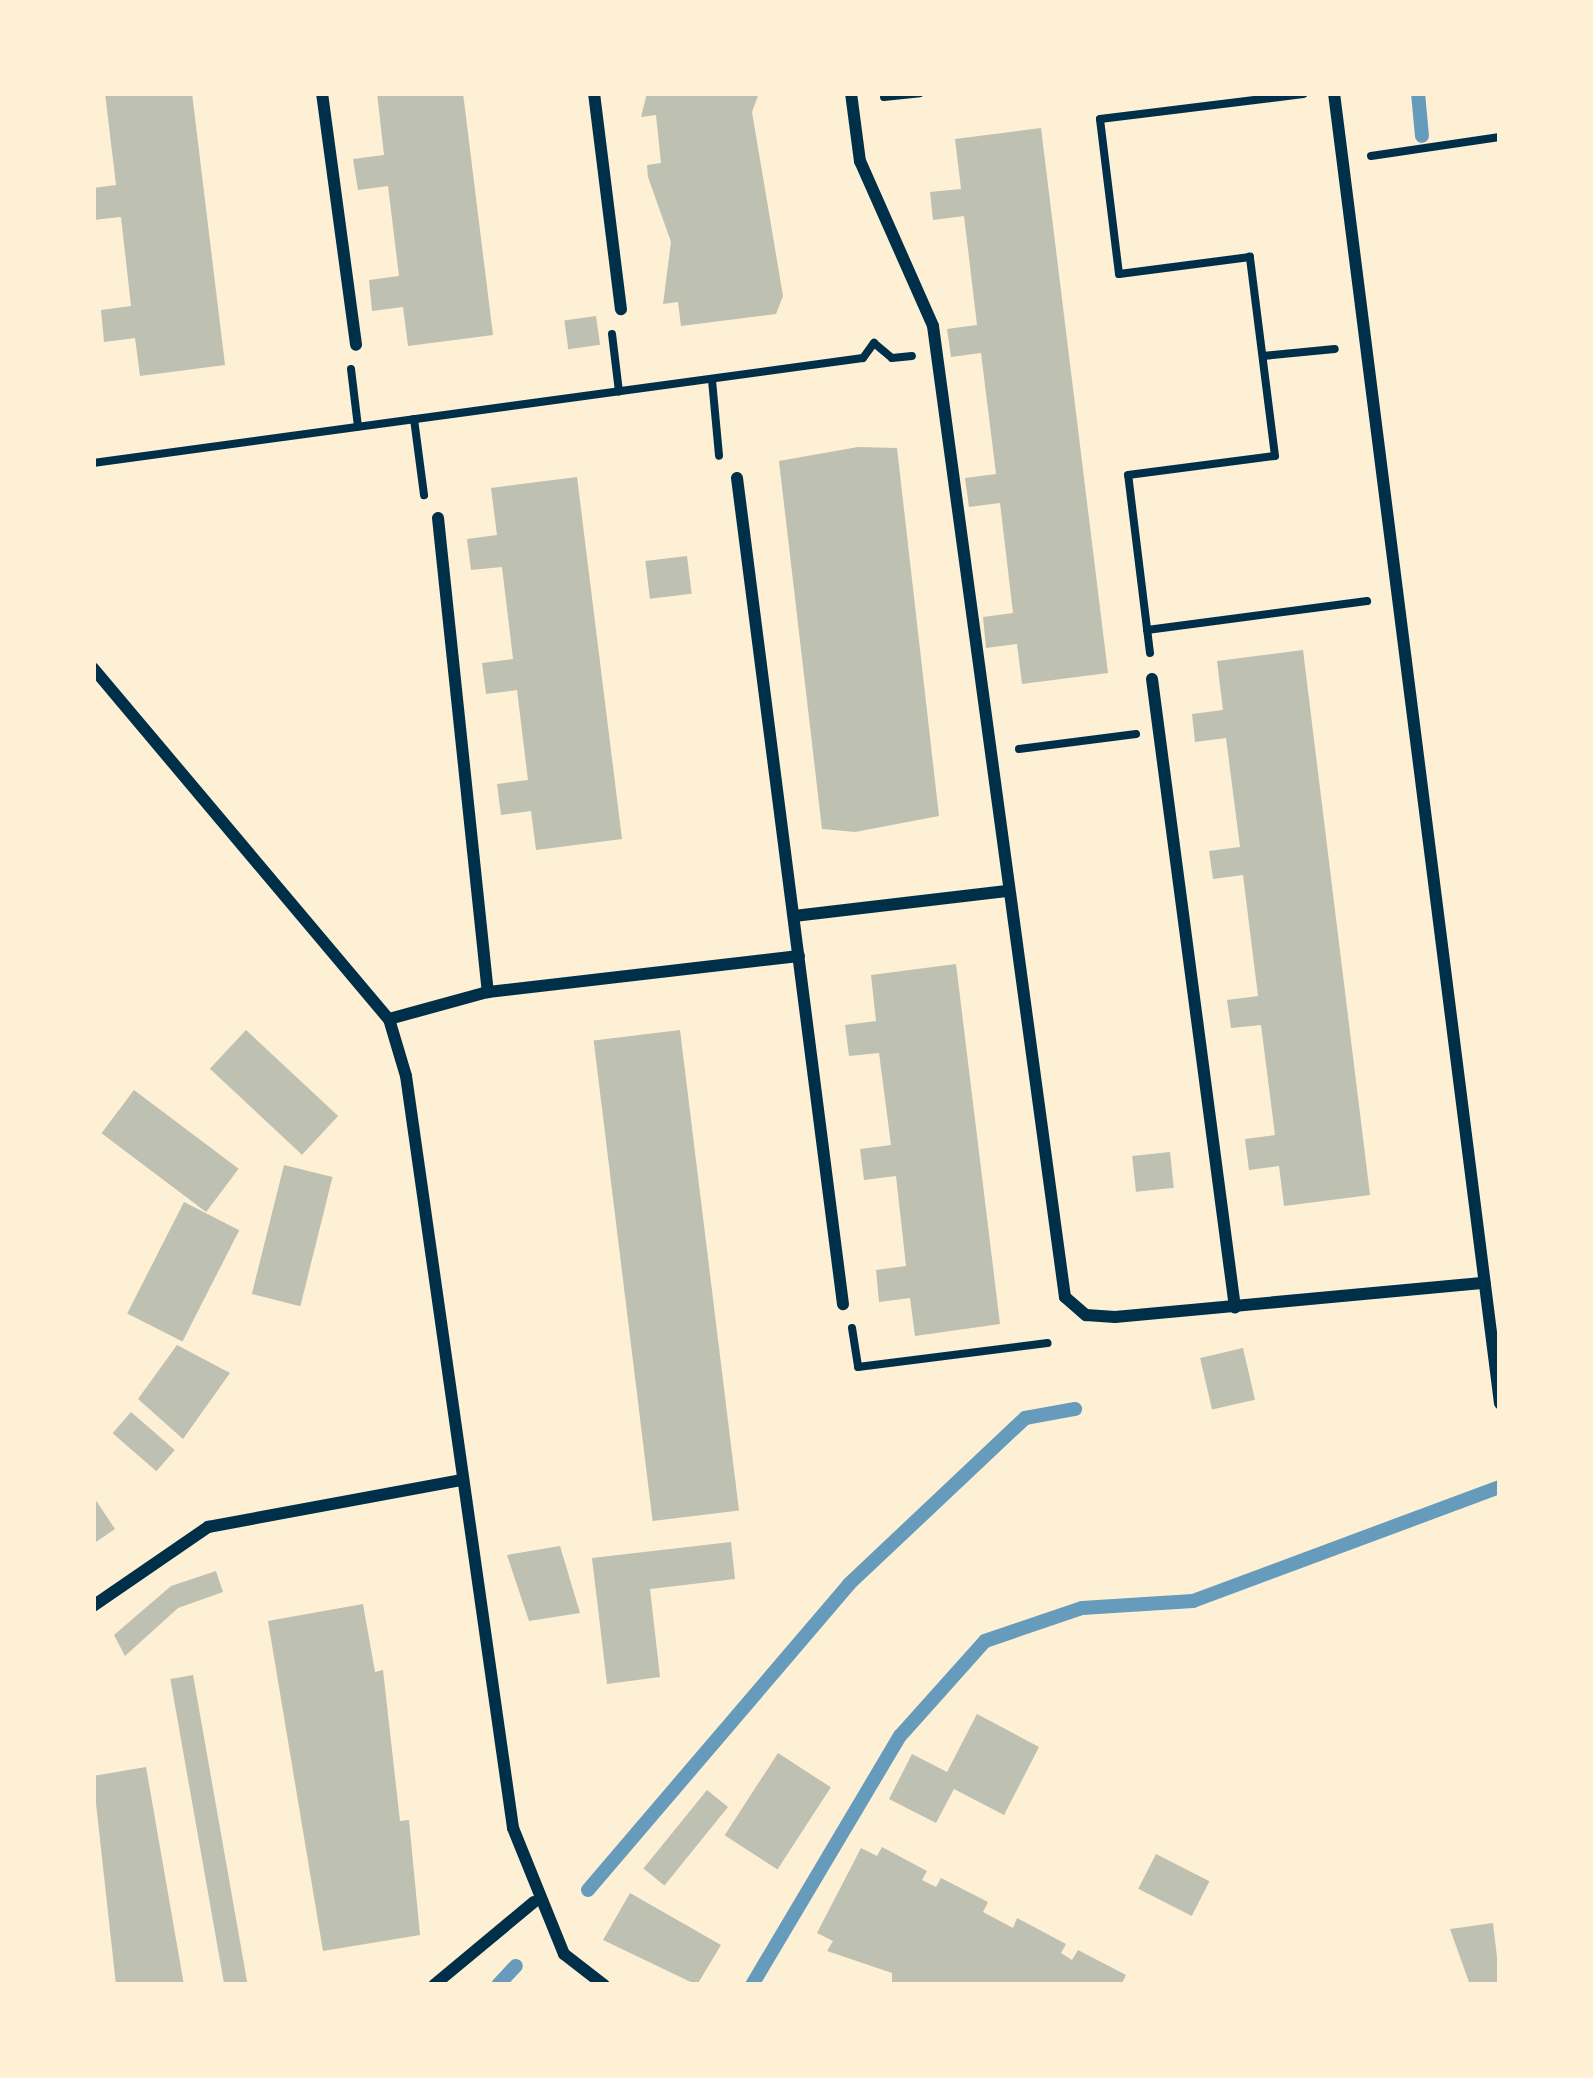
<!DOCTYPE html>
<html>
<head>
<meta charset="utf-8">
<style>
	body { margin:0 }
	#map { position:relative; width:1593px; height:2078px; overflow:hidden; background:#fdf0d5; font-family:"Nunito Sans",sans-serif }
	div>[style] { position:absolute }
	.stream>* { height:14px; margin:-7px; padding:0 7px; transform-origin:7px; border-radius:7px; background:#669bbc }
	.building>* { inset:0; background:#bec0b2; transform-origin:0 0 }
	.path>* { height:8px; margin:-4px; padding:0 4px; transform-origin:4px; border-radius:4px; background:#003049 }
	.minor>* { height:12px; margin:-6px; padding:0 6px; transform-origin:6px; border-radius:6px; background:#003049 }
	span { translate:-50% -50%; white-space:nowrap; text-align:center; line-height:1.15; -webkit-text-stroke:9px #fdf0d5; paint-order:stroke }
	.frame { position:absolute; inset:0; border:96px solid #fdf0d5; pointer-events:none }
</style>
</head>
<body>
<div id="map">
	<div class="stream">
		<div style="left:1418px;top:93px;width:43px;rotate:84.7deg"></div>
		<div style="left:588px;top:1890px;width:402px;rotate:-49.5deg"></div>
		<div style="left:849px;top:1584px;width:242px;rotate:-43.3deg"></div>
		<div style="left:1025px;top:1418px;width:51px;rotate:-10.2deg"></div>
		<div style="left:498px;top:1985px;width:26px;rotate:-47deg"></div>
		<div style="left:752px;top:1985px;width:290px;rotate:-59.3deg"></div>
		<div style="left:900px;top:1736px;width:127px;rotate:-48.2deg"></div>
		<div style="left:985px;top:1641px;width:102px;rotate:-18.8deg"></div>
		<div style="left:1082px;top:1608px;width:111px;rotate:-3.6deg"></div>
		<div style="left:1193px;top:1601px;width:327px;rotate:-20.4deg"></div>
	</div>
	<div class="building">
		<div style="clip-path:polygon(105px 93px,192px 93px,225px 365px,140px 376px,135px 338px,104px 342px,101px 310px,131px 306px,121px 217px,93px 220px,93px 188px,116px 185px)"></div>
		<div style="clip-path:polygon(377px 93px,463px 93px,493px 335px,408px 346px,403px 307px,372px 311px,369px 280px,399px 276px,388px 186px,358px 190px,353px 159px,384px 155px)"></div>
		<div style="clip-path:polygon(647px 93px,759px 93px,752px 112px,783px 296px,776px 314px,681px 326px,678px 302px,663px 304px,671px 242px,648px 177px,647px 165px,661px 163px,656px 115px,641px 117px)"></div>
		<div style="clip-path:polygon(1041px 128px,1108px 673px,1022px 684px,1017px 644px,986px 648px,983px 617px,1013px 613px,1000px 503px,969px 507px,965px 478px,996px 474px,981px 353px,951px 357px,947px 329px,977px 325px,964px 216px,933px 220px,930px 192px,961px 189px,955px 139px)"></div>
		<div style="left:596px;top:316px;width:29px;height:32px;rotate:82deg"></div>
		<div style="clip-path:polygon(858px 447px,897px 448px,939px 816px,855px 832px,822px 829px,779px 461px)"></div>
		<div style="clip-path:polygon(577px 477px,622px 839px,536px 850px,531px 811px,501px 815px,497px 784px,528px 780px,517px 690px,486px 694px,482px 663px,513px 659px,502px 567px,471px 570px,467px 539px,497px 535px,491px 488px)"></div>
		<div style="left:687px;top:556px;width:38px;height:42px;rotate:83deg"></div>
		<div style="clip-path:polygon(1303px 650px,1370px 1195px,1284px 1206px,1279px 1166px,1249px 1170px,1245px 1139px,1275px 1135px,1261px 1025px,1231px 1028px,1227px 1000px,1258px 996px,1243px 875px,1213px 879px,1209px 851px,1240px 847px,1226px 738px,1195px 742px,1192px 714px,1223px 710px,1217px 661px)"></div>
		<div style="clip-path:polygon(956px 964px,1000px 1324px,915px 1336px,910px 1298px,879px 1302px,876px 1270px,906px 1266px,896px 1176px,864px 1180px,860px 1149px,891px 1145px,879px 1053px,849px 1056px,845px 1025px,876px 1021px,871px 975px)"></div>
		<div style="left:246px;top:1030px;width:126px;height:53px;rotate:43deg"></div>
		<div style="left:680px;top:1030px;width:484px;height:87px;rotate:83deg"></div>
		<div style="left:134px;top:1090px;width:131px;height:54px;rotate:37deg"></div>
		<div style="left:1170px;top:1152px;width:36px;height:38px;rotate:84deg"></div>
		<div style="left:284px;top:1165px;width:50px;height:133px;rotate:14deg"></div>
		<div style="left:184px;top:1202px;width:62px;height:125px;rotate:27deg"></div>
		<div style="clip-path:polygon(177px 1345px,230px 1373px,183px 1439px,138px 1399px)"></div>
		<div style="left:1243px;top:1348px;width:53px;height:44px;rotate:77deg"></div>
		<div style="left:131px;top:1412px;width:58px;height:28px;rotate:41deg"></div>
		<div style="clip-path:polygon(93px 1496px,115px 1529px,93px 1544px)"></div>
		<div style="clip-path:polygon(731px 1542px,735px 1579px,650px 1589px,660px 1677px,607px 1684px,592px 1558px)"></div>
		<div style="clip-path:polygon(560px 1546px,580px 1613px,529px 1621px,507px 1555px)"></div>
		<div style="clip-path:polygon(216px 1571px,223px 1592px,178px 1608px,125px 1656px,114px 1635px,171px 1586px)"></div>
		<div style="clip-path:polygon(363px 1604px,375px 1672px,383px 1670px,400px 1821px,409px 1820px,420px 1935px,323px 1951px,268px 1621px)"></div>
		<div style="left:193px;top:1675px;width:315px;height:23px;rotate:80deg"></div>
		<div style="clip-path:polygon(977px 1714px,1039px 1747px,1004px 1815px,954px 1789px,936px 1823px,889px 1799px,912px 1754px,947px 1772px)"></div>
		<div style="left:778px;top:1753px;width:63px;height:98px;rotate:33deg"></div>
		<div style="clip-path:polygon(146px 1767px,184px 1985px,116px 1985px,93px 1776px)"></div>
		<div style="left:707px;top:1790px;width:27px;height:101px;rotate:39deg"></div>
		<div style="clip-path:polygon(882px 1847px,927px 1871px,922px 1880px,936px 1887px,941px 1878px,988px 1902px,983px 1912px,1013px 1928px,1017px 1918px,1066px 1944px,1061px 1953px,1072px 1960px,1078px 1950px,1126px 1975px,1121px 1985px,892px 1985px,892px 1973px,827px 1951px,833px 1941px,817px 1933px,861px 1848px,877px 1856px)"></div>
		<div style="left:1156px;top:1854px;width:60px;height:39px;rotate:27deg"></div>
		<div style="clip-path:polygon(630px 1893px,721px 1945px,697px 1985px,603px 1940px)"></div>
		<div style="clip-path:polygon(1493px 1923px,1500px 1983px,1470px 1985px,1450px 1929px)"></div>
	</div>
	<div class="path">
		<div style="left:884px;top:97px;width:36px;rotate:-6deg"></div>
		<div style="left:1371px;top:156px;width:130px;rotate:-8.4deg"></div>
		<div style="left:612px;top:334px;width:58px;rotate:83.1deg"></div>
		<div style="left:1263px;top:356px;width:72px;rotate:-5.6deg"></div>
		<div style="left:351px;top:369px;width:58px;rotate:83.1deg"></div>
		<div style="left:712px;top:380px;width:76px;rotate:84.7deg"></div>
		<div style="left:414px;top:419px;width:77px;rotate:82.5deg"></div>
		<div style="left:93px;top:463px;width:777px;rotate:-7.77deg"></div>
		<div style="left:863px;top:358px;width:19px;rotate:-54deg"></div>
		<div style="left:874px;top:343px;width:23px;rotate:40deg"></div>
		<div style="left:892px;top:358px;width:20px;rotate:-6deg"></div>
		<div style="left:1147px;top:630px;width:222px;rotate:-7.5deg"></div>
		<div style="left:1150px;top:653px;width:179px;rotate:-97deg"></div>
		<div style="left:1128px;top:475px;width:148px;rotate:-7.4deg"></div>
		<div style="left:1275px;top:456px;width:201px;rotate:-97.2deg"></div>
		<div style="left:1250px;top:257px;width:132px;rotate:172.6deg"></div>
		<div style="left:1119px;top:274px;width:156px;rotate:-97deg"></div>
		<div style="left:1100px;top:119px;width:205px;rotate:-7deg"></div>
		<div style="left:1019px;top:749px;width:118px;rotate:-7.3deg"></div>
		<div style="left:852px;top:1328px;width:39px;rotate:81deg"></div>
		<div style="left:858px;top:1367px;width:191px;rotate:-7.2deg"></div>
	</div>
	<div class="minor">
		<div style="left:322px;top:93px;width:254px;rotate:82.3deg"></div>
		<div style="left:594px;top:93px;width:218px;rotate:82.9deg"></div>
		<div style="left:851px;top:93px;width:69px;rotate:82.5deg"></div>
		<div style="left:860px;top:161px;width:180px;rotate:66.1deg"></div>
		<div style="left:933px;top:326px;width:980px;rotate:82.26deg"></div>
		<div style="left:1065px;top:1297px;width:28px;rotate:41deg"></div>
		<div style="left:1086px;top:1315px;width:29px;rotate:4deg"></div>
		<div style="left:1115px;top:1317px;width:371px;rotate:-5.3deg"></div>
		<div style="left:1334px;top:93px;width:1321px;rotate:82.78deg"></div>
		<div style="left:737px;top:478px;width:833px;rotate:82.69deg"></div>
		<div style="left:438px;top:518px;width:477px;rotate:84deg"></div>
		<div style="left:93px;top:668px;width:459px;rotate:49.9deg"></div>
		<div style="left:389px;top:1019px;width:59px;rotate:73.4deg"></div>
		<div style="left:406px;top:1076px;width:760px;rotate:81.9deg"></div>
		<div style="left:513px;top:1828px;width:136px;rotate:68deg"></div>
		<div style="left:564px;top:1954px;width:51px;rotate:37.8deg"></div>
		<div style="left:1152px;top:679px;width:634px;rotate:82.48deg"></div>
		<div style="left:794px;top:916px;width:214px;rotate:-6.7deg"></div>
		<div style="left:389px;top:1019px;width:103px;rotate:-15.3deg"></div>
		<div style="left:488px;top:992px;width:313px;rotate:-6.6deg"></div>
		<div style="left:93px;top:1606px;width:140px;rotate:-34.5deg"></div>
		<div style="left:208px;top:1527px;width:257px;rotate:-10.5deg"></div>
		<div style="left:434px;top:1985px;width:130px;rotate:-39.7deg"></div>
	</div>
	<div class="frame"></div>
</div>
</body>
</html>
